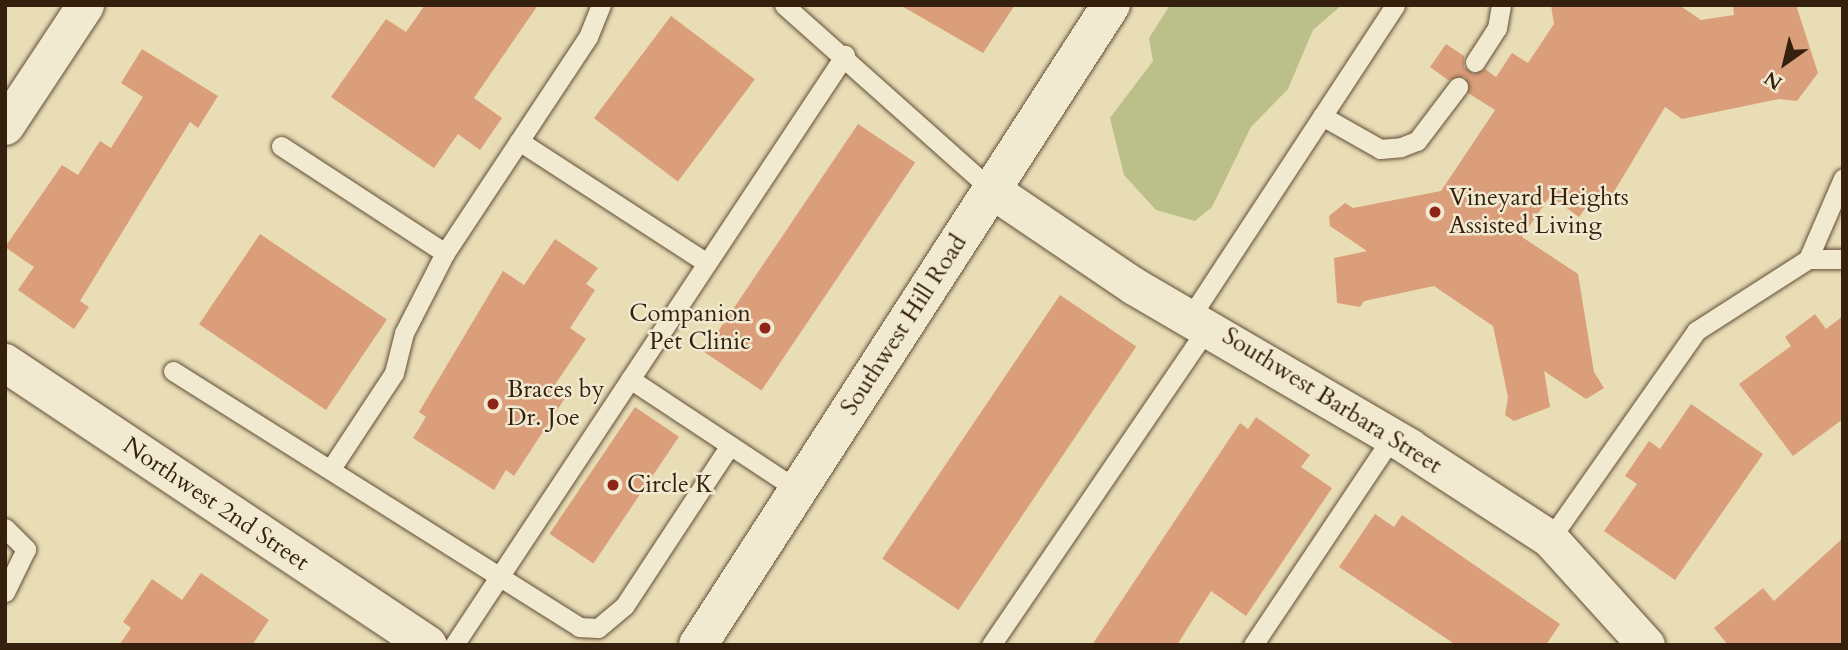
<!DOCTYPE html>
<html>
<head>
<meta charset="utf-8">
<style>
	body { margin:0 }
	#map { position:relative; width:1848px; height:650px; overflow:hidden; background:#e9ddb6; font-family:Cardo,serif }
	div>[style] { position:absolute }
	.green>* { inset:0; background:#bbbf8a }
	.building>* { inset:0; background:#da9e7a; transform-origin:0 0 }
	.roads { filter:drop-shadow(0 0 2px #624f38) drop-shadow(0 0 2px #624f38) }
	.lane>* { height:19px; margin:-9.5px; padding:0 9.5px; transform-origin:9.5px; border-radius:9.5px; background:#f1e9d0 }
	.street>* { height:37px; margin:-18.5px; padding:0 18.5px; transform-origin:18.5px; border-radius:18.5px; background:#f1e9d0 }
	.secondary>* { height:38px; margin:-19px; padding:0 19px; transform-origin:19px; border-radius:19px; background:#f1e9d0 }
	.dots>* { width:19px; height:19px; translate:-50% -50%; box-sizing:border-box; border:4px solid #f1e9d0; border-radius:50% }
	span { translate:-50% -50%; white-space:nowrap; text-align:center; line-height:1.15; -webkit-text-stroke:5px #f1e9d0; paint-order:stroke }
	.poi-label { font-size:24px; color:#35200e }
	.left { translate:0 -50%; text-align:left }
	.right { translate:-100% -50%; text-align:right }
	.street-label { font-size:24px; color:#35200e }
	.frame { position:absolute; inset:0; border:7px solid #35200e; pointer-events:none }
	.north { position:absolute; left:1750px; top:28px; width:70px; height:70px; -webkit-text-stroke:5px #f1e9d0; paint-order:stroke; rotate:214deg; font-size:19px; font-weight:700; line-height:28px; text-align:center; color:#35200e }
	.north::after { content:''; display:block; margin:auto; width:24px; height:32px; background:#35200e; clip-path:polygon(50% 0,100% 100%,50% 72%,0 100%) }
</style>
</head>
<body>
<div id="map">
	<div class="green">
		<div style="clip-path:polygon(1170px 5px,1342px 5px,1313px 30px,1288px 89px,1251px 127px,1212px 207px,1195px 221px,1156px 210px,1124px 175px,1110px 118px,1153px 61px,1149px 38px)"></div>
	</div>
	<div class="building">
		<div style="clip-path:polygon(425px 5px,538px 5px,474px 98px,502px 118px,480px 150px,458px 134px,434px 168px,331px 97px,386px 19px,406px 32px)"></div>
		<div style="clip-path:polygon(900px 5px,1015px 5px,983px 53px)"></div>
		<div style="clip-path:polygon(1551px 5px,1679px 5px,1701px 20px,1734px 15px,1733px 5px,1796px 5px,1818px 73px,1797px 101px,1779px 99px,1682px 119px,1665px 107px,1612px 195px,1605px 190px,1596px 203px,1591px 200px,1579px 217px,1550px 196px,1522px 237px,1578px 274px,1594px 372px,1604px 388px,1586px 399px,1544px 371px,1550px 407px,1514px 421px,1505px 415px,1508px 397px,1493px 326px,1434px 286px,1364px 301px,1360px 307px,1337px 303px,1334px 258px,1367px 251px,1330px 226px,1329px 216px,1345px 203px,1353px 208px,1441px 191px,1495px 110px,1468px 93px,1465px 77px,1448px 80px,1430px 67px,1446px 44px,1464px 56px,1464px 67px,1474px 74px,1485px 69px,1496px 77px,1512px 53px,1528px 63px,1554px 24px)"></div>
		<div style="left:671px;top:16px;width:105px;height:128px;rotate:37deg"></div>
		<div style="clip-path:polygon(142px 49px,218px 96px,198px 128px,190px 122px,156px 177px,80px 301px,89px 307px,74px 329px,18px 290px,34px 267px,5px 247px,62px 165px,78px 175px,100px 141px,111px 148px,143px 97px,121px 83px)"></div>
		<div style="left:858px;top:124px;width:69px;height:275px;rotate:34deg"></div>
		<div style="left:260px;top:234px;width:153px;height:109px;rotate:34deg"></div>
		<div style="clip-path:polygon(555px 239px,598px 268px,586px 284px,595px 290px,570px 328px,586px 339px,554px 386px,567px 395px,514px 476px,506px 470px,494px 490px,413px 438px,426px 417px,419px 412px,503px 271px,524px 285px)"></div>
		<div style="left:1060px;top:295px;width:92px;height:318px;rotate:34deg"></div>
		<div style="clip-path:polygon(1815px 314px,1826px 329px,1843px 316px,1843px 419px,1793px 456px,1739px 384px,1791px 346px,1785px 337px)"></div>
		<div style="clip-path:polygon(1691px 404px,1763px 454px,1675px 580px,1604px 531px,1637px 484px,1625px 476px,1649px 441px,1660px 449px)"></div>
		<div style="left:635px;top:407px;width:53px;height:153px;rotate:34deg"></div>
		<div style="clip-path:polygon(1256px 417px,1310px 455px,1301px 467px,1332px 488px,1246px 616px,1211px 591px,1177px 645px,1092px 645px,1240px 423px,1248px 429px)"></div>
		<div style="clip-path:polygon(1375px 514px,1394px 527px,1402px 515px,1560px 624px,1546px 645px,1456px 645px,1339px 567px)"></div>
		<div style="clip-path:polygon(1843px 538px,1843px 645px,1728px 645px,1714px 628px,1763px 588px,1774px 601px)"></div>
		<div style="clip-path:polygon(201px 573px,269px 620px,252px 645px,119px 645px,131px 628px,123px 622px,152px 579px,182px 600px)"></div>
	</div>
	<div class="roads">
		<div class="lane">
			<div style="left:784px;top:5px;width:278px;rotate:41.7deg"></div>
			<div style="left:1475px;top:62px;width:40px;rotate:-57.1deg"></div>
			<div style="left:1497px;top:28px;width:23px;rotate:-80deg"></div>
			<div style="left:1322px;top:116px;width:67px;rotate:29.6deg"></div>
			<div style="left:1380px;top:149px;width:21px;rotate:-5deg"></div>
			<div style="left:1401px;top:147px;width:17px;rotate:-21deg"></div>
			<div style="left:1417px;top:141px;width:68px;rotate:-52.8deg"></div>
			<div style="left:519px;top:141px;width:224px;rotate:33deg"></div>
			<div style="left:281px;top:146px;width:196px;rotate:33.1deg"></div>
			<div style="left:1808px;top:259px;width:88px;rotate:-66.6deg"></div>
			<div style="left:1191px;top:316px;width:372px;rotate:-56.7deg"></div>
			<div style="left:173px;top:371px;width:480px;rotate:32.2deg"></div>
			<div style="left:579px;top:627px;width:19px;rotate:3deg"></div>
			<div style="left:598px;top:628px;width:35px;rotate:-40deg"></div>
			<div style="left:625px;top:605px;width:191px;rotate:-56.7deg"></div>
			<div style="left:630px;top:379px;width:201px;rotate:33.5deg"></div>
			<div style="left:332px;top:467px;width:113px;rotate:-56.6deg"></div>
			<div style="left:394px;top:373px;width:41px;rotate:-76deg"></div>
			<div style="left:404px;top:333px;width:90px;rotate:-62.9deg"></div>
			<div style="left:445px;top:253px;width:259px;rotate:-56.5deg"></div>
			<div style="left:588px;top:37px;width:35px;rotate:-68deg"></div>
			<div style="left:5px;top:528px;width:30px;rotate:45deg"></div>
			<div style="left:26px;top:549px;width:48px;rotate:116deg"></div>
			<div style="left:1550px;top:539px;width:254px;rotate:-54.9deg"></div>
			<div style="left:1696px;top:331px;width:133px;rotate:-32.7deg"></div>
			<div style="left:1808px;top:259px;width:35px"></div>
			<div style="left:454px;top:645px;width:708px;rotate:-56.47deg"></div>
			<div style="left:991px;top:645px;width:386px;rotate:-55.7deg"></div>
			<div style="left:1253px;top:645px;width:250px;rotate:-56.2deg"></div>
		</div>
		<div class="street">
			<div style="left:5px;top:126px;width:145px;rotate:-56.5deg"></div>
			<div style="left:992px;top:190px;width:171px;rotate:34.1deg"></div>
			<div style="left:1134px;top:286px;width:319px;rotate:30.3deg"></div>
			<div style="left:1409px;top:447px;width:168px;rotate:33.1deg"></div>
			<div style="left:1550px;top:539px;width:143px;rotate:47.8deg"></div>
		</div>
		<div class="secondary">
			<div style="left:5px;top:363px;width:508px;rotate:33.69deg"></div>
			<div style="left:698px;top:645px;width:762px;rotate:-57.17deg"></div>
		</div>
	</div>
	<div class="dots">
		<div style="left:1435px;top:212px;background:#8f2418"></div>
		<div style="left:765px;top:328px;background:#8f2418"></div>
		<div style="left:493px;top:404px;background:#8f2418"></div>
		<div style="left:613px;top:485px;background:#8f2418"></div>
	</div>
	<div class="poi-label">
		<span class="left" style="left:1449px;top:212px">Vineyard Heights<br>Assisted Living</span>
		<span class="right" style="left:751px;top:328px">Companion<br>Pet Clinic</span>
		<span class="left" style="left:507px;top:404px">Braces by<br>Dr. Joe</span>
		<span class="left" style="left:627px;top:485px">Circle K</span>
	</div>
	<div class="street-label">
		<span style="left:904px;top:325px;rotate:-57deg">Southwest Hill Road</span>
		<span style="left:1332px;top:401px;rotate:32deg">Southwest Barbara Street</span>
		<span style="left:216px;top:504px;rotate:34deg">Northwest 2nd Street</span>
	</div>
	<div class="frame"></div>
	<div class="north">N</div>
</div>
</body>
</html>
